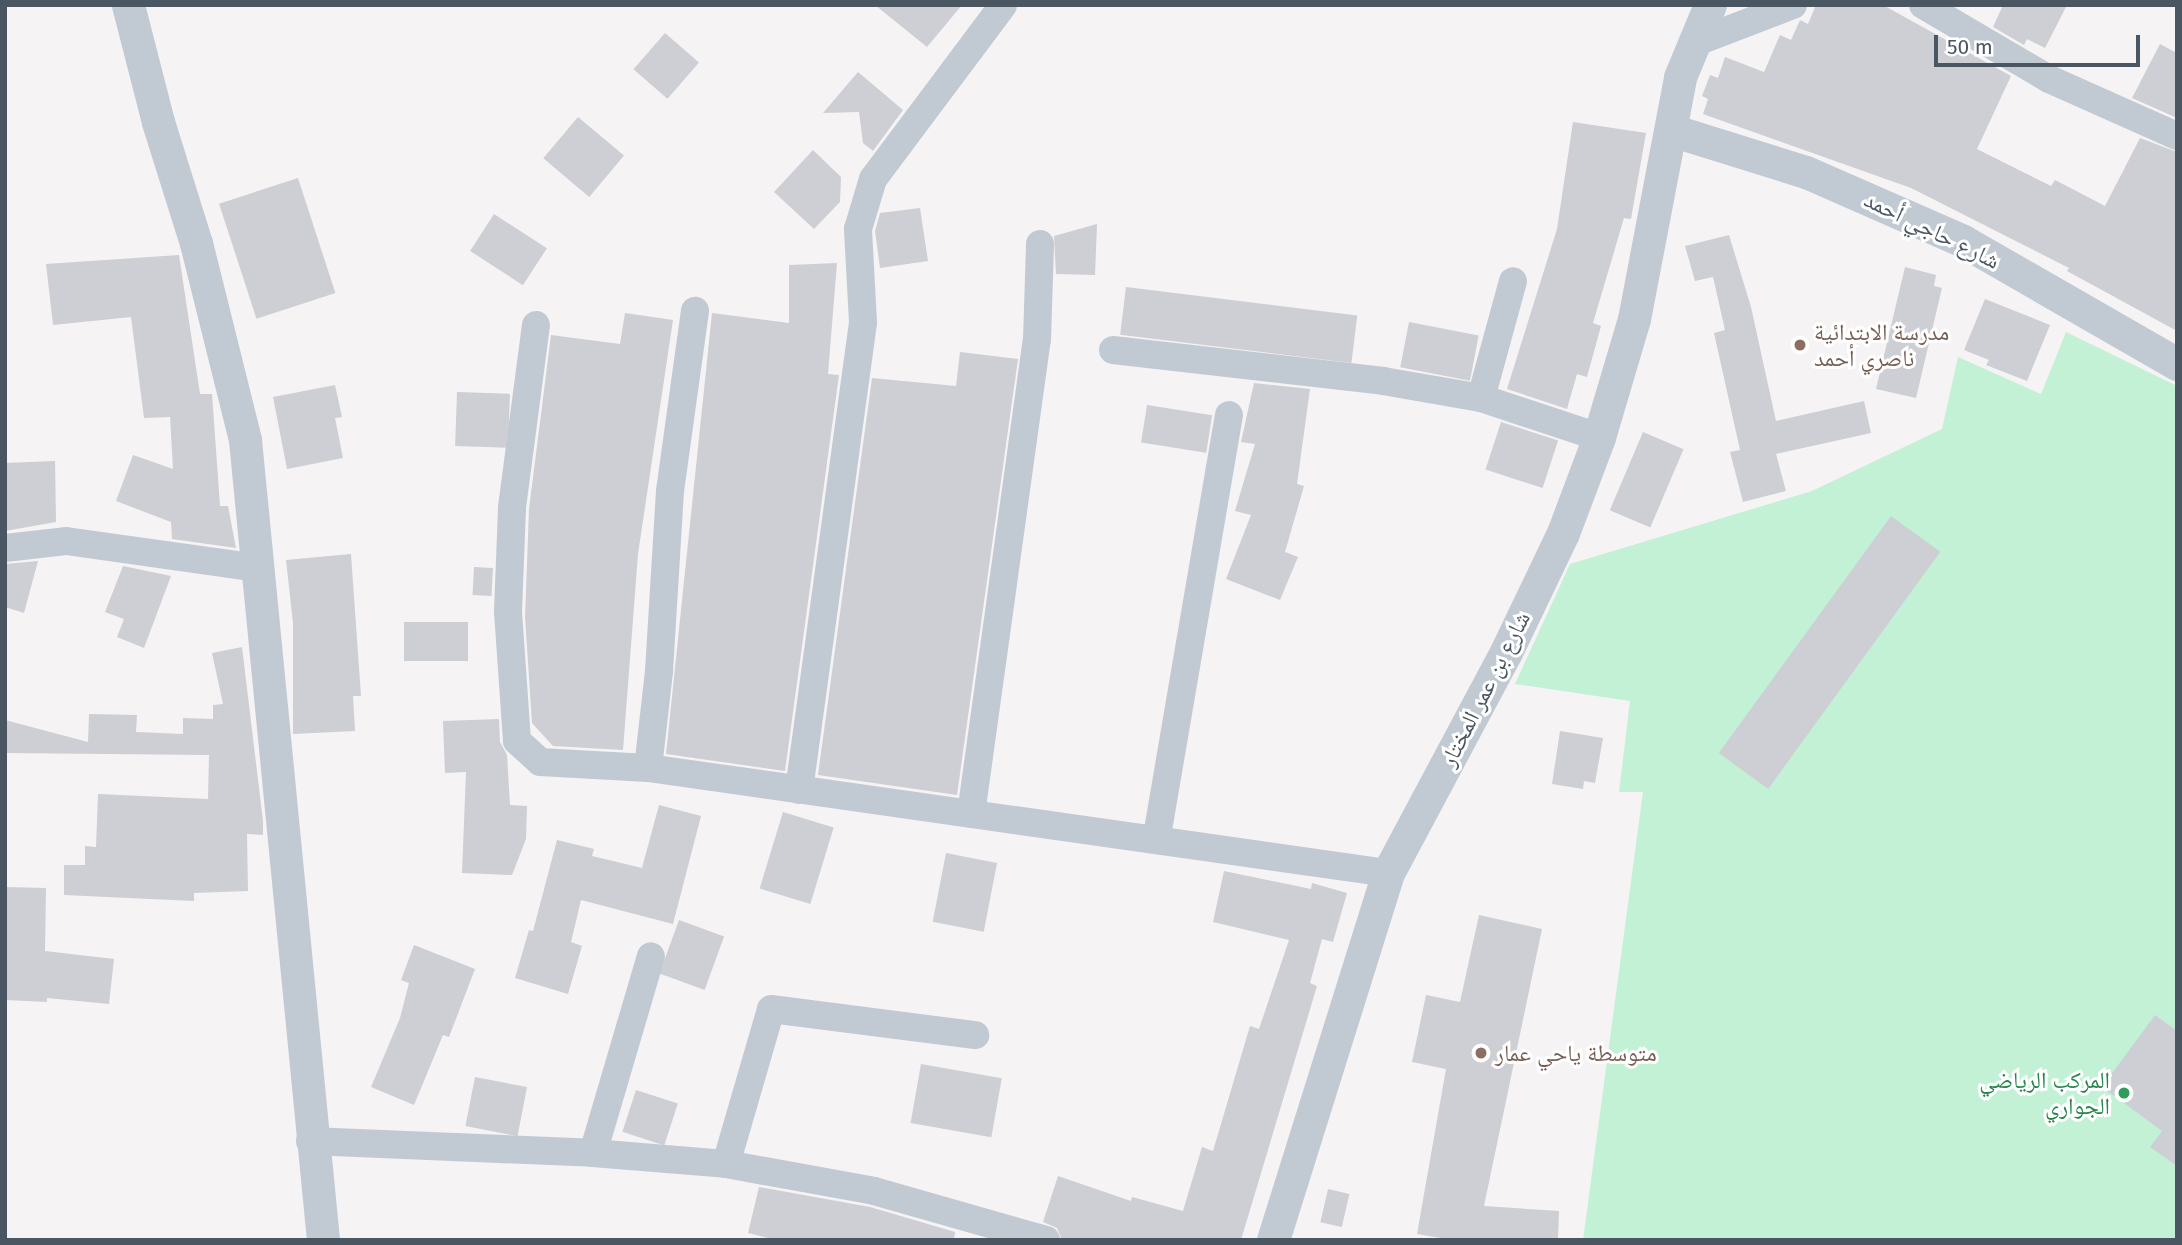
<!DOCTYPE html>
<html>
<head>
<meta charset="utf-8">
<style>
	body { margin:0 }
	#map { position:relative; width:2182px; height:1245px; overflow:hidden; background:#f5f3f3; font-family:"Fira Sans","Noto Naskh Arabic",sans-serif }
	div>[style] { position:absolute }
	.green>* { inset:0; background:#c3f1d5 }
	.building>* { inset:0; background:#cdcfd5; transform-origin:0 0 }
	.minor>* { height:28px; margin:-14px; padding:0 14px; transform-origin:14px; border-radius:14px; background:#c1cad2 }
	.tertiary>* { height:33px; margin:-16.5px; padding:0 16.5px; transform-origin:16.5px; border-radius:16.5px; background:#c1cad2 }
	.dots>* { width:19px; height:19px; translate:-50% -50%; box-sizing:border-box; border:4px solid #fff; border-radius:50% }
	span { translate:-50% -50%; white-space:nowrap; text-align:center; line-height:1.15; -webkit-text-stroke:6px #fff; paint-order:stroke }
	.street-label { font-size:23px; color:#4a5661 }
	.education-label { font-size:23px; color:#785e54 }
	.left { translate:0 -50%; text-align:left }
	.leisure-label { font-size:23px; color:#27864d }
	.right { translate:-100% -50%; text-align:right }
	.frame { position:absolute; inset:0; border:7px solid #4a5661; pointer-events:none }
	.scale { position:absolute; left:1934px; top:35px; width:206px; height:32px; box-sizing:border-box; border:4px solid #4a5661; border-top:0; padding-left:9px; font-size:21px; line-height:24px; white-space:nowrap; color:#4a5661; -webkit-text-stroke:5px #fff; paint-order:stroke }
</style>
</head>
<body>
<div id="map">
	<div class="green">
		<div style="clip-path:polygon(2066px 332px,2177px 386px,2177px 1240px,1583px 1240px,1643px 792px,1619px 792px,1630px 701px,1515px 684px,1570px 564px,1812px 491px,1942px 429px,1958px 357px,2041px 394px)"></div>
	</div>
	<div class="building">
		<div style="clip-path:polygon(875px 5px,962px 5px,927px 47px)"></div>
		<div style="clip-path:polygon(1816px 5px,1883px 5px,2011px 76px,1977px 149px,2051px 186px,2055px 180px,2105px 206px,2140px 138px,2177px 152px,2177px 331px,2067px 271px,2069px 268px,1911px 188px,1703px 114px,1708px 99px,1702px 96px,1710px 75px,1718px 78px,1725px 57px,1764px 72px,1780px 35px,1791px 40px,1800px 20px,1808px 24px)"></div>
		<div style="clip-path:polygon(2003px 5px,2067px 5px,2045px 48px,2027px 39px,2024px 45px,1993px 27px)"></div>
		<div style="left:665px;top:33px;width:45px;height:48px;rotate:41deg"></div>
		<div style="clip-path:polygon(2160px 44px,2177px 53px,2177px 118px,2132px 98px)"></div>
		<div style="clip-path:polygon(858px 72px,903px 110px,873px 151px,863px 143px,859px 112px,823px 113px)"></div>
		<div style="left:578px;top:117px;width:60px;height:54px;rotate:40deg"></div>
		<div style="clip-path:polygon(1573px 122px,1646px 133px,1631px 219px,1624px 218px,1593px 323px,1601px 326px,1587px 377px,1577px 374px,1567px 409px,1507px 389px,1557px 229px)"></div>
		<div style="clip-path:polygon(813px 150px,841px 177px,840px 202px,814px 229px,774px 192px)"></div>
		<div style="left:298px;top:178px;width:121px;height:83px;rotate:72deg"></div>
		<div style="clip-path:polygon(920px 208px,928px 261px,880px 268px,875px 231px,880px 213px)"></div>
		<div style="left:494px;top:214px;width:63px;height:44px;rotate:33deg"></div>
		<div style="clip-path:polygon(1097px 224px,1095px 275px,1056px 274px,1054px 236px)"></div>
		<div style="clip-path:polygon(1729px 235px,1751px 307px,1776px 421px,1864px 401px,1871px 433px,1776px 454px,1786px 491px,1743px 502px,1730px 452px,1740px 450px,1714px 333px,1725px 330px,1713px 277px,1695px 281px,1685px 246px)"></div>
		<div style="clip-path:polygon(179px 255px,200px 394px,212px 394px,220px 506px,228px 506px,236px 548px,172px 539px,171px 522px,116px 501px,133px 455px,173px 469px,170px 417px,144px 418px,131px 317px,53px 325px,46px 264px)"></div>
		<div style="clip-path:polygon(837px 263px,828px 374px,839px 375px,785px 771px,666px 754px,712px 313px,789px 323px,789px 265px)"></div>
		<div style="clip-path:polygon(1905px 267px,1936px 275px,1934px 286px,1942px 288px,1916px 398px,1876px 389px)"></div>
		<div style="left:1126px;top:287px;width:233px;height:48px;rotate:7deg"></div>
		<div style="clip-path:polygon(1985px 299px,2050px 325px,2027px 381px,1986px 365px,1989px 360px,1964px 350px)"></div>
		<div style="clip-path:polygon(625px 313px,673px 320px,638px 554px,623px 750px,553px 746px,532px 723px,525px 617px,529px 509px,551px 335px,620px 344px)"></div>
		<div style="left:1409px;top:322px;width:71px;height:46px;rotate:11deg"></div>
		<div style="clip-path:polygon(960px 352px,1018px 359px,957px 795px,818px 775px,872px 378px,956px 386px)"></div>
		<div style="clip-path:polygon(1254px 383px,1310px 389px,1297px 484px,1304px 486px,1285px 552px,1298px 557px,1280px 600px,1226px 579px,1251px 515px,1235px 511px,1255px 444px,1241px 442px)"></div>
		<div style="clip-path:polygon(335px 385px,342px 417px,335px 418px,343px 458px,287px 469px,273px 397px)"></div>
		<div style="left:457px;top:392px;width:53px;height:54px;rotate:2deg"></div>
		<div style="left:1147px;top:405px;width:66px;height:38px;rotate:9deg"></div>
		<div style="left:1501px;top:422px;width:60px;height:50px;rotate:18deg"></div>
		<div style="left:1643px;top:432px;width:44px;height:85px;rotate:23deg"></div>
		<div style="clip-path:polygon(55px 461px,56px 522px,5px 531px,5px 463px)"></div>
		<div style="left:1891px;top:516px;width:61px;height:293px;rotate:36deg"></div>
		<div style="clip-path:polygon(351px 554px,361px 696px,353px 696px,355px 731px,293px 734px,293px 623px,286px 560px)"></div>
		<div style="clip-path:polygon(38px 561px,24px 613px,5px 607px,5px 564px)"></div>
		<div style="clip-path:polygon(123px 566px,171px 576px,144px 648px,117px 637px,124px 619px,105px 612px)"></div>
		<div style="left:474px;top:567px;width:19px;height:28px;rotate:3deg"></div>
		<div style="left:468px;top:622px;width:39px;height:64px;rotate:90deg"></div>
		<div style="clip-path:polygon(242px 647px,263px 821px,263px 835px,247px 834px,248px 891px,194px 893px,194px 901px,64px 895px,64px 865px,85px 865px,85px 846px,96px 847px,98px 794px,208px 799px,209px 755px,5px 753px,5px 720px,88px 742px,89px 714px,137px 715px,136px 732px,183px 734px,183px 718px,213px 719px,213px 705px,223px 704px,212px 653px)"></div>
		<div style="clip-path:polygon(499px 719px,500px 742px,507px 755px,510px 805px,527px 806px,526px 839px,512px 875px,462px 873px,466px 772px,445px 773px,443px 721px)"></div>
		<div style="clip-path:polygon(1560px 731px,1603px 738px,1595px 783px,1584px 781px,1583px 789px,1552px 784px)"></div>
		<div style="clip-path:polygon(659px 805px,701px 816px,673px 924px,581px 900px,571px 942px,582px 946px,568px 994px,515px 978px,529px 930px,533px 931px,557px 840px,594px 849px,592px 856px,642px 868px)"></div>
		<div style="left:783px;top:812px;width:53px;height:80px;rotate:17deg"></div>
		<div style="left:946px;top:853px;width:52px;height:70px;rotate:11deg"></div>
		<div style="clip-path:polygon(1224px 871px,1311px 889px,1312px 883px,1347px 893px,1333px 942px,1322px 939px,1310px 983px,1317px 986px,1241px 1240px,1062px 1240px,1057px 1228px,1043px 1222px,1058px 1176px,1131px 1201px,1132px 1197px,1183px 1211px,1202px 1147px,1213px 1151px,1250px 1026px,1259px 1029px,1289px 940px,1213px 922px)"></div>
		<div style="clip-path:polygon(5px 887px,46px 888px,45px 951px,114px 959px,109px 1004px,47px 998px,47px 1002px,5px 1000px)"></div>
		<div style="clip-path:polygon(1479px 915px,1542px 929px,1484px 1206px,1559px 1211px,1558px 1240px,1452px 1240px,1417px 1234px,1446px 1069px,1412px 1062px,1426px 995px,1460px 1002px)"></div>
		<div style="left:679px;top:920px;width:48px;height:57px;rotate:20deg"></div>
		<div style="clip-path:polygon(414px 945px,475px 969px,449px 1037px,443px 1035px,414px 1105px,371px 1087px,400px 1018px,409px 983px,401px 980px)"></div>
		<div style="clip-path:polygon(2155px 1015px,2177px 1031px,2177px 1166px,2150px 1147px,2162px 1131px,2102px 1087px)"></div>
		<div style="left:921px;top:1064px;width:82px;height:60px;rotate:10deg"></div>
		<div style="left:475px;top:1077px;width:53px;height:50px;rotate:11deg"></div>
		<div style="left:636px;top:1090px;width:44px;height:44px;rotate:18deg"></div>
		<div style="clip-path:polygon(759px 1187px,870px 1207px,955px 1232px,954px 1240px,776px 1240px,748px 1233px)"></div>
		<div style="left:1328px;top:1189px;width:22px;height:34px;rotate:13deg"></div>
	</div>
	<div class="minor">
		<div style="left:1923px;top:5px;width:146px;rotate:30.4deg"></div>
		<div style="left:2049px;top:79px;width:140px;rotate:24deg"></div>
		<div style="left:1694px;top:43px;width:106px;rotate:-21deg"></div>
		<div style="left:536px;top:325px;width:185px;rotate:97.5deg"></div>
		<div style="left:512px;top:508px;width:104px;rotate:92.2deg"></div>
		<div style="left:508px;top:612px;width:129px;rotate:86deg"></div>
		<div style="left:517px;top:741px;width:31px;rotate:42deg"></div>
		<div style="left:540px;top:762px;width:108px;rotate:3.2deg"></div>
		<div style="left:648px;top:768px;width:747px;rotate:8.08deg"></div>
		<div style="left:1113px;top:350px;width:272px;rotate:6.5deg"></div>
		<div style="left:1383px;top:381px;width:99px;rotate:9.8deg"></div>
		<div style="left:1481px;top:398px;width:124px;rotate:18.3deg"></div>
		<div style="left:1481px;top:398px;width:121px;rotate:-74.7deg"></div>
		<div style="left:5px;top:548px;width:61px;rotate:-6.5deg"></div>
		<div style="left:66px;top:541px;width:193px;rotate:8deg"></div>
		<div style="left:648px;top:768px;width:98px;rotate:-83.5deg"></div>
		<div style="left:659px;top:671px;width:180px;rotate:-86.5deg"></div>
		<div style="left:670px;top:491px;width:182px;rotate:-82.1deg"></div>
		<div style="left:799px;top:790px;width:472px;rotate:-82.2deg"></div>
		<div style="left:863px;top:322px;width:93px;rotate:-93.1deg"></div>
		<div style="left:858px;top:229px;width:52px;rotate:-73.3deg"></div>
		<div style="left:873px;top:179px;width:217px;rotate:-53.2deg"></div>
		<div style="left:971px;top:814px;width:479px;rotate:-82.1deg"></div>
		<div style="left:1037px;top:340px;width:96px;rotate:-88.2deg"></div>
		<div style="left:1157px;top:836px;width:427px;rotate:-80.3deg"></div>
		<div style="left:310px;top:1141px;width:283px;rotate:2.4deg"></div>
		<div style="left:593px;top:1153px;width:133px;rotate:4.7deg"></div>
		<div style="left:726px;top:1164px;width:150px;rotate:10.3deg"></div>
		<div style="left:874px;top:1191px;width:179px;rotate:15.9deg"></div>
		<div style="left:593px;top:1153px;width:205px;rotate:-73.6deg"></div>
		<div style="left:726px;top:1164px;width:161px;rotate:-73.8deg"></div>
		<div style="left:771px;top:1009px;width:206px;rotate:7.3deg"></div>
	</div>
	<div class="tertiary">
		<div style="left:128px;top:5px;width:121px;rotate:75.6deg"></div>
		<div style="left:158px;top:122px;width:127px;rotate:72.6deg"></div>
		<div style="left:196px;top:243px;width:203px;rotate:76deg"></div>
		<div style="left:245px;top:440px;width:804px;rotate:84.43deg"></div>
		<div style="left:1671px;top:130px;width:141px;rotate:17.3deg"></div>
		<div style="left:1806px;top:172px;width:171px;rotate:23.7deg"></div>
		<div style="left:1963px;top:241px;width:247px;rotate:29.9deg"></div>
		<div style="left:1273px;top:1240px;width:385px;rotate:-72.6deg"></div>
		<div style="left:1388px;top:873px;width:251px;rotate:-61.9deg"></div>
		<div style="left:1506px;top:652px;width:132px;rotate:-64.4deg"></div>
		<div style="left:1563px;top:533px;width:103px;rotate:-69.4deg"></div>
		<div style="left:1599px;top:437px;width:123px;rotate:-73.5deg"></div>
		<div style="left:1634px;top:319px;width:246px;rotate:-79.2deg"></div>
		<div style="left:1680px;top:77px;width:78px;rotate:-67.4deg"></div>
	</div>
	<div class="dots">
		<div style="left:1800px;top:345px;background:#8d6e63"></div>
		<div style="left:1481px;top:1053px;background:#8d6e63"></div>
		<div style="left:2124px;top:1093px;background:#2e9e5b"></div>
	</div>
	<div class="street-label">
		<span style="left:1932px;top:230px;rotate:26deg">شارع حاجي أحمد</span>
		<span style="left:1485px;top:689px;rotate:-63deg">شارع بن عمر المختار</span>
	</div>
	<div class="education-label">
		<span class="left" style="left:1814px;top:345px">مدرسة الابتدائية<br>ناصري أحمد</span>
		<span class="left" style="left:1495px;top:1053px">متوسطة ياحي عمار</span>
	</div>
	<div class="leisure-label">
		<span class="right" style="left:2110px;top:1093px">المركب الرياضي<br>الجواري</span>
	</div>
	<div class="frame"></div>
	<div class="scale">50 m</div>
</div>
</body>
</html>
